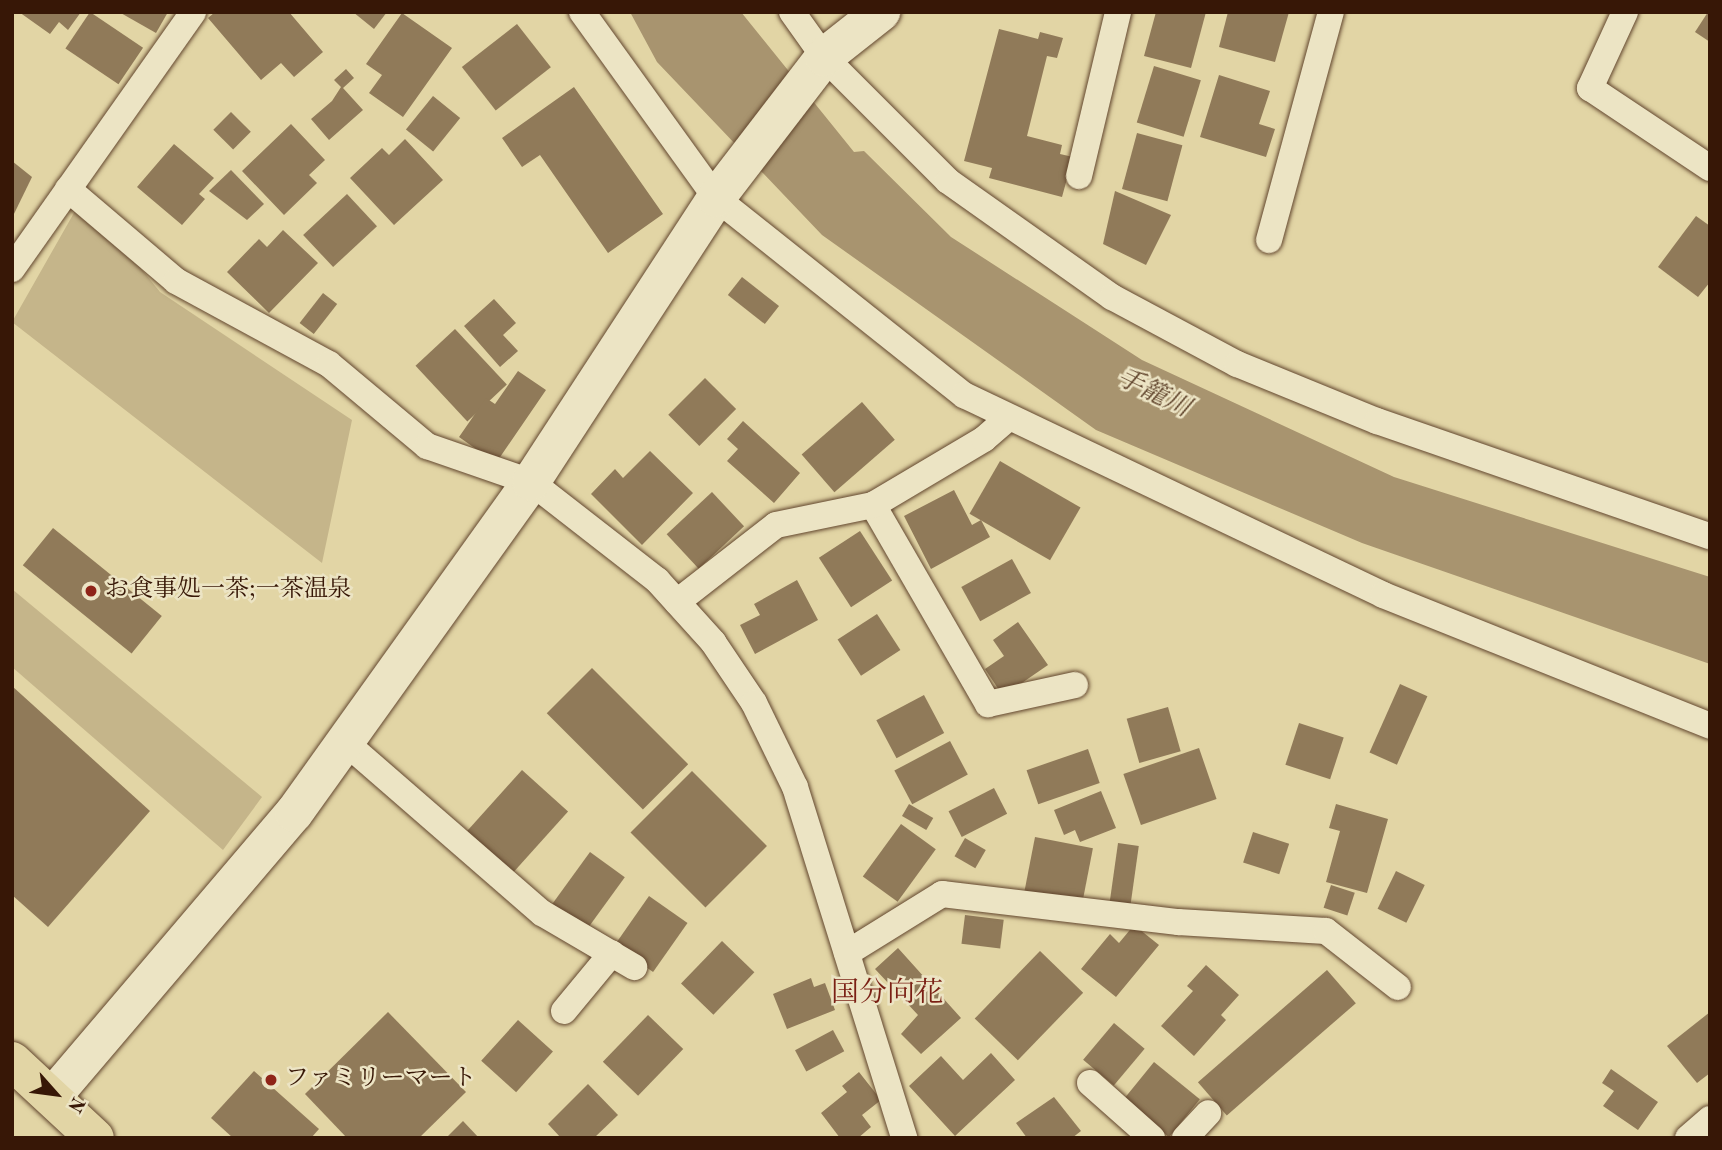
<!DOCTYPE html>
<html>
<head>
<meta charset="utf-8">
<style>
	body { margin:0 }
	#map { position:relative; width:1722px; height:1150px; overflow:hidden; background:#e2d5a5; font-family:"Old Standard TT","Noto Serif JP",serif }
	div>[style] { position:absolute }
	.green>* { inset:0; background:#c5b58a }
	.water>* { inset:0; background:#a8946f }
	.building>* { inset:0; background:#907a59; transform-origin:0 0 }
	.roads { filter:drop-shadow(0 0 2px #62462e) drop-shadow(0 0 2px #62462e) }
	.street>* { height:26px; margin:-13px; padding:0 13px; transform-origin:13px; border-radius:13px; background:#ece4c4 }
	.secondary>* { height:38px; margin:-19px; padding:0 19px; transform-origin:19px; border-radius:19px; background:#ece4c4 }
	.primary>* { height:38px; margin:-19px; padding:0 19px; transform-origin:19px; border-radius:19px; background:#e2d5a5 }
	.dots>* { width:19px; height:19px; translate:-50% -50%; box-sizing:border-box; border:4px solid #ece4c4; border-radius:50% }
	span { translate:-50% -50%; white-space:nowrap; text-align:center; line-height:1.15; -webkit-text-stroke:5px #ece4c4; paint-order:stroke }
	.poi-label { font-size:24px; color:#371706 }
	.left { translate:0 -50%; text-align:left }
	.water-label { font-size:26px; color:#5f432b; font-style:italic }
	.quarter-label { font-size:28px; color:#7a1f14 }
	.frame { position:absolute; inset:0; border:14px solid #371706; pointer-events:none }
	.north { position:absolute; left:21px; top:1059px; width:70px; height:70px; -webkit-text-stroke:5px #ece4c4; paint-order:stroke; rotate:118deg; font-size:19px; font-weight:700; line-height:28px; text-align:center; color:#371706 }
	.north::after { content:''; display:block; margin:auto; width:24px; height:32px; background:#371706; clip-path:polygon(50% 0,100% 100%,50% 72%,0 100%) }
</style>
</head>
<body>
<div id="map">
	<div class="green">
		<div style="clip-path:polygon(83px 197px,160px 292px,352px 420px,322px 563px,12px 322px)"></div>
		<div style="clip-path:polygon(12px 589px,262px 797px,223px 850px,12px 667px)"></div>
	</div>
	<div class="water">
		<div style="clip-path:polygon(630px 12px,741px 12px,854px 152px,864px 151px,951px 237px,1142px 360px,1394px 477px,1710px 577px,1710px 664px,1362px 543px,1096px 430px,822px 235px,657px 62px)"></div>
	</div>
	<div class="building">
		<div style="clip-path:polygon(19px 12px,81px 12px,68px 30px,59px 22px,50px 34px)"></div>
		<div style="left:90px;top:12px;width:64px;height:44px;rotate:34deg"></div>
		<div style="clip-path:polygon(119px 12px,168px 12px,156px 33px)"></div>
		<div style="clip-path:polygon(215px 12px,289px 12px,323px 52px,294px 77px,281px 63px,261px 80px,208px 18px)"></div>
		<div style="clip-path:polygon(353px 12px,387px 12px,374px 29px)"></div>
		<div style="clip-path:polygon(1156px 12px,1206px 12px,1191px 68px,1144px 56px)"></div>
		<div style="clip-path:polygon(1228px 12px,1289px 12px,1275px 62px,1219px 47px)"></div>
		<div style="clip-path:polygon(1708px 12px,1710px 12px,1710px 42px,1695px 32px)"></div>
		<div style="clip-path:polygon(402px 13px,452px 48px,403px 117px,369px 93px,382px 75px,366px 64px)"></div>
		<div style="left:517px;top:24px;width:55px;height:70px;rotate:52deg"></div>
		<div style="clip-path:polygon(999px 29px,1038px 39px,1040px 32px,1063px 38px,1057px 58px,1047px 56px,1027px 136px,1062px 145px,1060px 154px,1073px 157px,1062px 197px,989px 178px,992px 168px,964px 161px)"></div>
		<div style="left:1154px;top:66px;width:49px;height:59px;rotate:17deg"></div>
		<div style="clip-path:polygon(346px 69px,354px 78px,343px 88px,363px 110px,329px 140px,311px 119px,332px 101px,341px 87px,334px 80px)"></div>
		<div style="clip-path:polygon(1219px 75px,1270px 91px,1259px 124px,1275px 129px,1266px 157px,1200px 137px)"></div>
		<div style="clip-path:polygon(574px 87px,663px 214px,608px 253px,540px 155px,522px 167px,502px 138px)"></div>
		<div style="left:433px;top:96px;width:35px;height:43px;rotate:39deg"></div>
		<div style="left:231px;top:112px;width:28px;height:25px;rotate:45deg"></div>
		<div style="clip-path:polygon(291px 124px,325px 160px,309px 175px,317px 183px,284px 215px,242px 171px)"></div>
		<div style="left:1137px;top:133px;width:47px;height:58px;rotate:15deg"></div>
		<div style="clip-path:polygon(405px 139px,443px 180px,394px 225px,350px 178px,382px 148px,389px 155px)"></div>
		<div style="clip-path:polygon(174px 144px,214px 178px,199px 194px,205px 199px,182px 225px,137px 187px)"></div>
		<div style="clip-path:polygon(12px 161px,32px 177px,12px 218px)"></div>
		<div style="clip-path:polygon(231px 170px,264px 204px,247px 220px,209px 191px)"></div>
		<div style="clip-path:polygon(1115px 191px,1171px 215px,1146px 265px,1103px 244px)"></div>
		<div style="left:347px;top:194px;width:44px;height:60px;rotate:47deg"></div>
		<div style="clip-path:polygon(1696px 216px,1710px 226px,1710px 282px,1698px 297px,1658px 267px)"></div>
		<div style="clip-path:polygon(283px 230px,318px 263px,269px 313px,227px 272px,259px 239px,267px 247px)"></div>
		<div style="left:742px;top:277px;width:47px;height:23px;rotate:38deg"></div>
		<div style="left:323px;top:293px;width:18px;height:38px;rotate:38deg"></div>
		<div style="clip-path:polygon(494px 299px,516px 323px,503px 335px,518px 351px,500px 367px,464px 326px)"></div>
		<div style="left:455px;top:329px;width:76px;height:54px;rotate:47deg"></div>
		<div style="clip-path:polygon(518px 371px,546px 390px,496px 463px,459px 437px,486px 398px,495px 404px)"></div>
		<div style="left:705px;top:378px;width:44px;height:52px;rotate:45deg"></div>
		<div style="left:862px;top:402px;width:50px;height:80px;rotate:49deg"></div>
		<div style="clip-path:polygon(743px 421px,800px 473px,774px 503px,727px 461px,738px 449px,727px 439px)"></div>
		<div style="clip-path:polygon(650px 451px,693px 493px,642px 545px,591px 494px,615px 469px,623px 478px)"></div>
		<div style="left:1000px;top:461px;width:93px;height:61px;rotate:30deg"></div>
		<div style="clip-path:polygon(954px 490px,972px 525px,981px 520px,990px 537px,931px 569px,904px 516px)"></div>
		<div style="left:712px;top:492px;width:47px;height:62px;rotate:47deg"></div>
		<div style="left:53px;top:528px;width:140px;height:48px;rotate:39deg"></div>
		<div style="left:860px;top:531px;width:59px;height:49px;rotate:57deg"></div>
		<div style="left:1012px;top:559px;width:39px;height:58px;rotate:61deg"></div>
		<div style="clip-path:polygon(797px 580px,818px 620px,755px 654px,740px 625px,760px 615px,754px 604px)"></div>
		<div style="left:877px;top:614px;width:43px;height:47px;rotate:57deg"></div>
		<div style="clip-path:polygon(1018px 622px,1048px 665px,1003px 696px,985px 669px,1004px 656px,993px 640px)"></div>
		<div style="left:592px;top:668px;width:136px;height:64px;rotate:45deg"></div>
		<div style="left:1400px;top:684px;width:30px;height:75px;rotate:24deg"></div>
		<div style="clip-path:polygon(12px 686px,150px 811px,48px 927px,12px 895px)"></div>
		<div style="left:924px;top:695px;width:43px;height:54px;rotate:62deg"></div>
		<div style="left:1168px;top:707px;width:46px;height:43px;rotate:74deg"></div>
		<div style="left:1299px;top:723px;width:47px;height:44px;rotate:18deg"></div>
		<div style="left:950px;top:741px;width:38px;height:63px;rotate:62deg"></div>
		<div style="left:1199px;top:748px;width:54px;height:80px;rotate:71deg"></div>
		<div style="left:1088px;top:749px;width:36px;height:65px;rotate:71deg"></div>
		<div style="left:522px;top:770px;width:62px;height:82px;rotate:42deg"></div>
		<div style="left:692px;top:771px;width:106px;height:87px;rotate:45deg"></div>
		<div style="left:994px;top:788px;width:29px;height:51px;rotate:63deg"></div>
		<div style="clip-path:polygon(1101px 791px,1116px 828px,1080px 842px,1075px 830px,1064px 835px,1054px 810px)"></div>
		<div style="left:909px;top:804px;width:28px;height:14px;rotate:30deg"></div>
		<div style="clip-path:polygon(1336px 804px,1388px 819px,1367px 893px,1326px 882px,1340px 831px,1329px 828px)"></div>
		<div style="left:901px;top:824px;width:43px;height:65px;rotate:36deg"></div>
		<div style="left:1253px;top:832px;width:38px;height:32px;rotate:18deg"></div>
		<div style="left:1035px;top:837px;width:59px;height:58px;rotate:11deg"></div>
		<div style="left:965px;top:838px;width:24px;height:21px;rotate:30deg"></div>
		<div style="left:1118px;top:843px;width:21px;height:63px;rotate:8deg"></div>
		<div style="left:590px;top:852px;width:43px;height:67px;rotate:36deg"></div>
		<div style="left:1396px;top:871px;width:32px;height:42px;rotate:26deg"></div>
		<div style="left:1331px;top:885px;width:25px;height:24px;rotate:18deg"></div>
		<div style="left:649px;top:896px;width:47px;height:60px;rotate:35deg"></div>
		<div style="left:965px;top:915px;width:39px;height:29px;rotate:7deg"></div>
		<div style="clip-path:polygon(1134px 925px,1159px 945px,1116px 997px,1081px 969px,1110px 934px,1119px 943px)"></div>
		<div style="left:722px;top:941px;width:45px;height:59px;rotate:44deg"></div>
		<div style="clip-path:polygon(898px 948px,961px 1018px,921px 1054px,901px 1034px,918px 1015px,875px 969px)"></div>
		<div style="left:1040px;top:951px;width:60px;height:94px;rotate:44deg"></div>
		<div style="clip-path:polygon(1206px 965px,1239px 995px,1221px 1015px,1226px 1020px,1194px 1056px,1161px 1026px,1193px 991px,1187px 986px)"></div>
		<div style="left:1327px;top:970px;width:44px;height:171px;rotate:49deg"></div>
		<div style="clip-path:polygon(811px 978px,814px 987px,825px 983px,835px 1010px,787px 1029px,773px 994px)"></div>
		<div style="clip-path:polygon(388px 1012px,466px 1092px,419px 1138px,347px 1138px,305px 1094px)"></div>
		<div style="clip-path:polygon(1710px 1012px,1710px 1073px,1697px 1083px,1667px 1046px)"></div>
		<div style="left:648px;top:1015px;width:49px;height:65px;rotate:44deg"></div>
		<div style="left:518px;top:1020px;width:47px;height:55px;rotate:42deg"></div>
		<div style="left:1114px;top:1023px;width:40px;height:48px;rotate:40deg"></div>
		<div style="left:833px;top:1030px;width:24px;height:43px;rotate:62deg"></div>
		<div style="clip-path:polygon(991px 1053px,1015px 1080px,955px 1136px,909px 1086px,941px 1056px,963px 1080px)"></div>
		<div style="left:1154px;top:1062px;width:59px;height:49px;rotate:39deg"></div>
		<div style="clip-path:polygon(1611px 1069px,1658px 1102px,1638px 1130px,1603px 1106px,1614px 1091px,1602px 1083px)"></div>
		<div style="clip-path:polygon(254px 1071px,319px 1129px,311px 1138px,233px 1138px,211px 1118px)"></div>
		<div style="clip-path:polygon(859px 1072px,881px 1100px,862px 1115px,871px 1127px,858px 1138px,840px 1138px,821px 1113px,847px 1092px,842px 1086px)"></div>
		<div style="clip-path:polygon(588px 1084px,618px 1115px,594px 1138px,561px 1138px,548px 1124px)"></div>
		<div style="clip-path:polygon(1054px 1097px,1081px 1131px,1072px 1138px,1027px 1138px,1016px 1123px)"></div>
		<div style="clip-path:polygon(463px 1121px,479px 1138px,446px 1138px)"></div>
	</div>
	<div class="roads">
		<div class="street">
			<div style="left:582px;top:12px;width:229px;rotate:54.2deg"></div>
			<div style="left:716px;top:198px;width:317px;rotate:38.5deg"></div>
			<div style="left:964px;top:395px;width:464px;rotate:25.5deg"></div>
			<div style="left:1383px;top:595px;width:352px;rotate:21.8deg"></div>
			<div style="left:792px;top:12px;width:55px;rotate:54.6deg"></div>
			<div style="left:824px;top:57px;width:175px;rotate:45deg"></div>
			<div style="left:948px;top:181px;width:201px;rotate:35.3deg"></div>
			<div style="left:1112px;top:297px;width:142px;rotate:28.2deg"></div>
			<div style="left:1237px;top:364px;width:151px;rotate:22.2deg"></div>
			<div style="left:1377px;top:421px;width:352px;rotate:19.1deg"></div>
			<div style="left:1625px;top:12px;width:84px;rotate:114.7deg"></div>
			<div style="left:1590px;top:88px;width:144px;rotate:33.7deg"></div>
			<div style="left:1079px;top:176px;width:169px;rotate:-76.6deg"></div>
			<div style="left:68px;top:189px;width:142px;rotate:40.4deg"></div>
			<div style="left:176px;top:281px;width:174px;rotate:28.5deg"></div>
			<div style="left:329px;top:364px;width:128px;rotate:39.9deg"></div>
			<div style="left:427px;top:446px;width:110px;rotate:19.1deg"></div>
			<div style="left:531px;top:482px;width:160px;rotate:37.9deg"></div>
			<div style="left:657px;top:580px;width:84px;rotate:47.9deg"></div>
			<div style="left:713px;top:642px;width:73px;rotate:56.1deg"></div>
			<div style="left:754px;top:703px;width:93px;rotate:64deg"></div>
			<div style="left:795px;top:787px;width:368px;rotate:72.7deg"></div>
			<div style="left:1269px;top:240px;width:236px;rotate:-74.8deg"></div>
			<div style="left:12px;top:269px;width:314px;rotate:-54.8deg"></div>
			<div style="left:873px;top:505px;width:230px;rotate:60deg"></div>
			<div style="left:988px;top:704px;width:89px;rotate:-12.3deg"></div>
			<div style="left:677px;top:602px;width:125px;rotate:-37.9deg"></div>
			<div style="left:776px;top:525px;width:99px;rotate:-11.7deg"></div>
			<div style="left:873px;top:505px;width:129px;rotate:-30.7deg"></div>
			<div style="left:984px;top:439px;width:33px;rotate:-41deg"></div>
			<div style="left:345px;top:742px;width:261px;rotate:41deg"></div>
			<div style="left:542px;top:913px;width:107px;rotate:30.4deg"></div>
			<div style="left:847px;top:953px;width:112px;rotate:-31.8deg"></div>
			<div style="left:942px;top:894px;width:238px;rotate:6.8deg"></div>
			<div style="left:1178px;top:922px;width:148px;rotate:3.5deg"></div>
			<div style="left:1326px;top:931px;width:91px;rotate:37.9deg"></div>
			<div style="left:564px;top:1011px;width:75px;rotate:-50.4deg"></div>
			<div style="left:1090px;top:1083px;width:83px;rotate:41.6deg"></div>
			<div style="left:1185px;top:1138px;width:34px;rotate:-47deg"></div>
			<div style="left:1688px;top:1138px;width:29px;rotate:-41deg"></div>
		</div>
		<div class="secondary">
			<div style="left:52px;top:1097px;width:373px;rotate:-49.6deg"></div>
			<div style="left:294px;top:813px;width:407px;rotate:-54.4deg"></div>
			<div style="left:531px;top:482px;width:339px;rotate:-56.9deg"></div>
			<div style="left:716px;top:198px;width:178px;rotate:-52.5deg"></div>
			<div style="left:824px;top:57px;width:73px;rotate:-38.3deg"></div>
		</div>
		<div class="primary">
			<div style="left:12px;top:1061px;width:113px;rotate:42.9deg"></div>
		</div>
	</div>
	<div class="dots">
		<div style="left:91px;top:591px;background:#8f2418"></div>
		<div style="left:271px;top:1080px;background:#8f2418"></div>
	</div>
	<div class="poi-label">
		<span class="left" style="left:105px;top:591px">お食事処一茶;一茶温泉</span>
		<span class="left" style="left:285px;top:1080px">ファミリーマート</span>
	</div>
	<div class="water-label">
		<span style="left:1153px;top:394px;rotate:26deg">手籠川</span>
	</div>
	<div class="quarter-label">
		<span style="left:887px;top:994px">国分向花</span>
	</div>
	<div class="frame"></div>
	<div class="north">N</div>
</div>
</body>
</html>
